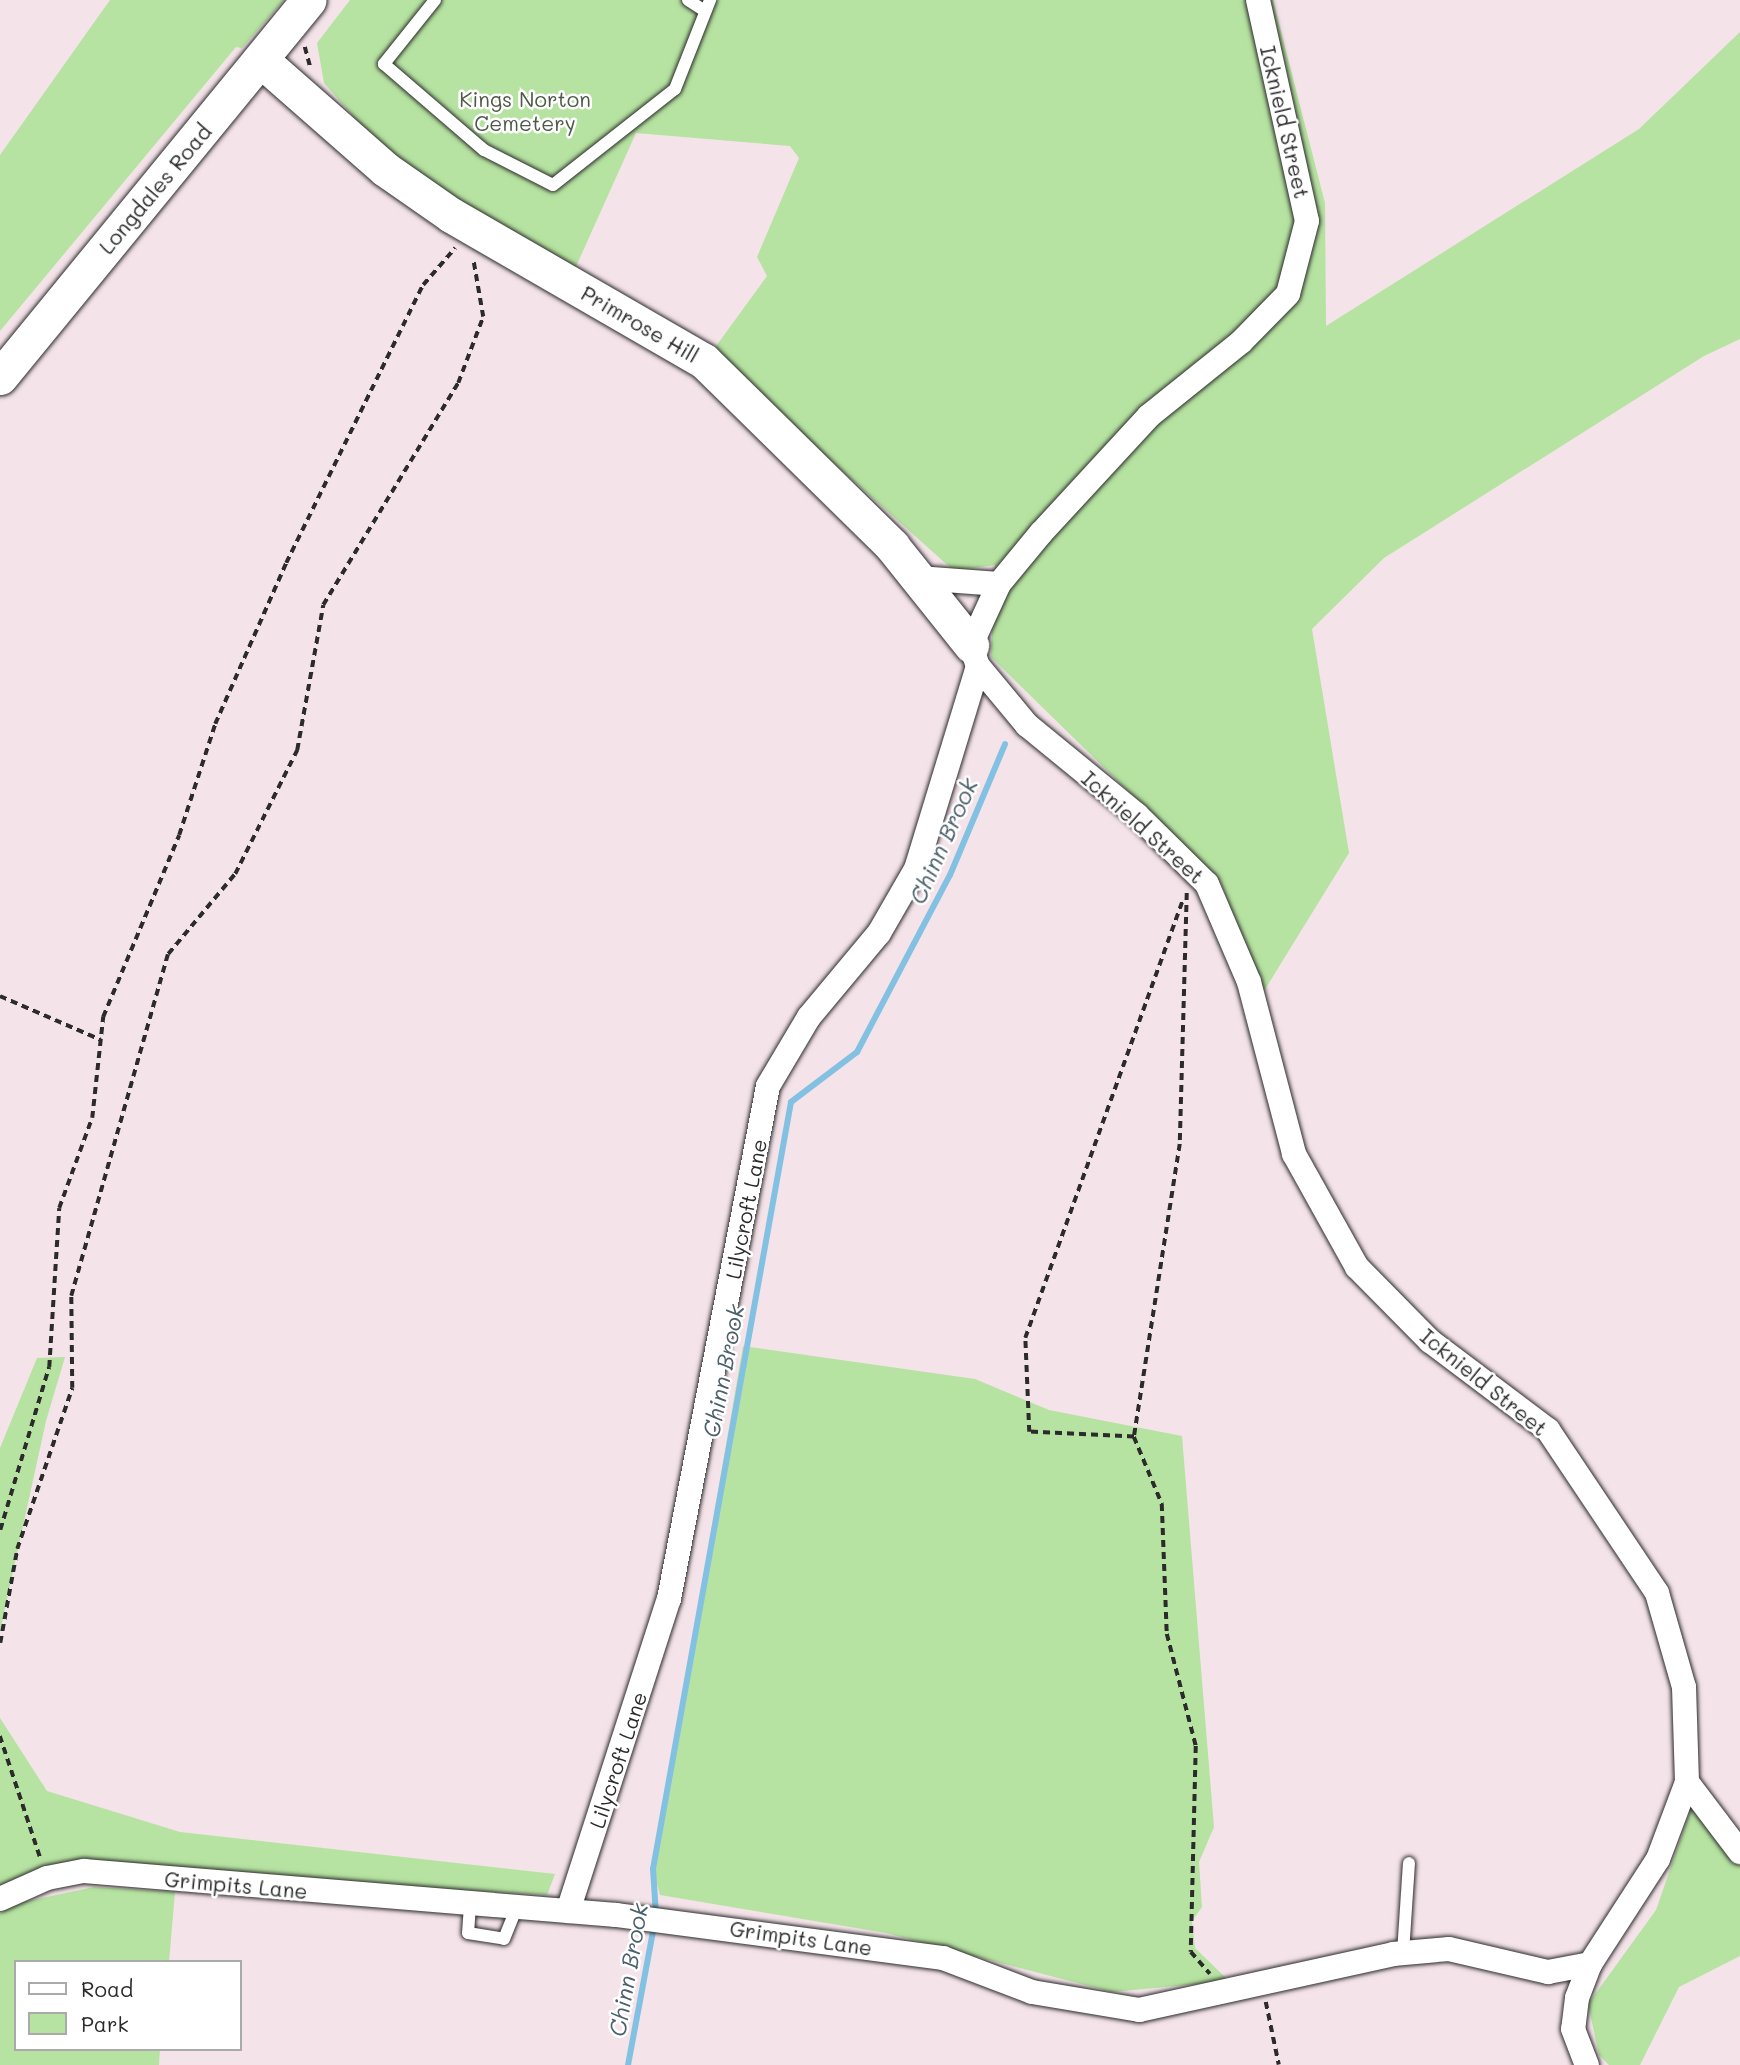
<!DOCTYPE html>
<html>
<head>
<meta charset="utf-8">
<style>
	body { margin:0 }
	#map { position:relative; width:1740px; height:2065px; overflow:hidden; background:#f4e3e9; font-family:Mali,sans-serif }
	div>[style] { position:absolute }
	.green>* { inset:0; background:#b6e3a1 }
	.stream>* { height:6px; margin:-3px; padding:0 3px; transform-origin:3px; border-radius:3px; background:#83c1e3 }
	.path>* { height:3.5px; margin-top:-1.75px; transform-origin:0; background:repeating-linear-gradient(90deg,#2b2b2b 0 7px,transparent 0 12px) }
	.roads { filter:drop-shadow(0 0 2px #2b2b2b) drop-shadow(0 0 2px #2b2b2b) }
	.lane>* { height:12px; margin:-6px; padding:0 6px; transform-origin:6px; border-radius:6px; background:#fff }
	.street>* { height:24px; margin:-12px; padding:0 12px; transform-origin:12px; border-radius:12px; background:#fff }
	.secondary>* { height:35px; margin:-17.5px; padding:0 17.5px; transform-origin:17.5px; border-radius:17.5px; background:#fff }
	span { translate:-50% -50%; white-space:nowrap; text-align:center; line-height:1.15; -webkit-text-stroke:5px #fff; paint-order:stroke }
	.park-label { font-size:21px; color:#4e5948 }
	.street-label { font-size:21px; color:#2b2b2b }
	.water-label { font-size:23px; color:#4a606b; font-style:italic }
	.legend { position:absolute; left:14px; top:1960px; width:228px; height:91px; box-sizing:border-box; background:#fff; border:2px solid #aaa; margin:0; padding:9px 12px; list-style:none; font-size:21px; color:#2b2b2b }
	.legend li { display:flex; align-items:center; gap:14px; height:35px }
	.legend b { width:35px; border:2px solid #aaa }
</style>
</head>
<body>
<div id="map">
	<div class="green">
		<div style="clip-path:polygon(110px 0,284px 0,242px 48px,236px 47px,0 331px,0 155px)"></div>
		<div style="clip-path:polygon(350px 0,1273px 0,1325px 203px,1326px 326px,1639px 129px,1740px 32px,1740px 339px,1704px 356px,1384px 558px,1312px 629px,1349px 853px,1264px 991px,1220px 881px,991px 657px,995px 565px,954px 571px,711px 353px,767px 276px,757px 257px,799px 158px,790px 146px,636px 133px,574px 271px,389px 157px,324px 83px,317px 43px)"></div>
		<div style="clip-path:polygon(743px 1346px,975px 1379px,1049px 1410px,1182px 1436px,1214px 1827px,1199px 1862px,1202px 1907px,1192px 1921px,1195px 1948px,1229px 1981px,1112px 1992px,886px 1933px,660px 1895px,653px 1869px)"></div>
		<div style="clip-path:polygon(65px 1357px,46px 1421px,0 1631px,0 1448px,37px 1358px)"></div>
		<div style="clip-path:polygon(0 1718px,47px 1791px,180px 1832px,555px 1874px,547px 1895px,150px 1872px,0 1891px)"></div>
		<div style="clip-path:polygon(1691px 1809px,1740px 1865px,1740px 1956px,1679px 1987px,1640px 2065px,1609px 2065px,1599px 2055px,1588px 2004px,1656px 1910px)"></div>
		<div style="clip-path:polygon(94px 1887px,175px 1892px,169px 1962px,16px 1962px,16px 2049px,160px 2049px,159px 2065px,0 2065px,0 1914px,9px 1905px)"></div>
	</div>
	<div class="stream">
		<div style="left:656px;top:1915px;width:46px;rotate:-93.7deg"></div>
		<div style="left:653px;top:1869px;width:779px;rotate:-79.8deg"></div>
		<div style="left:791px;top:1102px;width:83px;rotate:-37.1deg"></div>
		<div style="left:857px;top:1052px;width:200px;rotate:-62.3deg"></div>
		<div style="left:950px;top:875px;width:142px;rotate:-67.2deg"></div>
		<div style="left:628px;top:2065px;width:141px;rotate:-79.4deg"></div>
	</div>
	<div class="path">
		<div style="left:305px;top:47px;width:20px;rotate:75deg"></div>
		<div style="left:1187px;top:893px;width:251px;rotate:91.6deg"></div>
		<div style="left:1180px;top:1144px;width:297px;rotate:98.9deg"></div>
		<div style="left:1134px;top:1437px;width:73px;rotate:67.3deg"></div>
		<div style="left:1162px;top:1504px;width:130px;rotate:87.8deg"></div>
		<div style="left:1167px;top:1634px;width:116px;rotate:75.5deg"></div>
		<div style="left:1196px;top:1746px;width:206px;rotate:91.4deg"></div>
		<div style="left:1191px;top:1952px;width:29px;rotate:49deg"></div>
		<div style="left:0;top:996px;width:110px;rotate:23.5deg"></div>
		<div style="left:1134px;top:1437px;width:105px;rotate:-177.3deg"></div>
		<div style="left:1029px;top:1432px;width:94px;rotate:-92.4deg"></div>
		<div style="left:1025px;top:1338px;width:467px;rotate:-70.2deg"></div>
		<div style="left:0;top:1530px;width:170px;rotate:-73.3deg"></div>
		<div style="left:49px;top:1367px;width:159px;rotate:-86.4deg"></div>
		<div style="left:59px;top:1208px;width:96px;rotate:-69.9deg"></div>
		<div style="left:92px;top:1118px;width:102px;rotate:-83.8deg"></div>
		<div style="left:103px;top:1017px;width:197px;rotate:-67.3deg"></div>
		<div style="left:179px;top:835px;width:117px;rotate:-72deg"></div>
		<div style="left:215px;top:724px;width:176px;rotate:-66.2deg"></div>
		<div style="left:286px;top:563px;width:310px;rotate:-63.8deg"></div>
		<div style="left:423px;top:285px;width:49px;rotate:-49.1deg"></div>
		<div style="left:0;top:1643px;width:96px;rotate:-79.7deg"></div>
		<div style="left:17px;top:1549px;width:170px;rotate:-71.1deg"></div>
		<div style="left:72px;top:1388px;width:92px;rotate:-90.6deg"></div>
		<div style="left:71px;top:1296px;width:355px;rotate:-74.2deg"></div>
		<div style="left:168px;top:954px;width:104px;rotate:-50.1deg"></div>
		<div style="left:235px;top:874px;width:139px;rotate:-63.4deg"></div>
		<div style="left:297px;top:750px;width:147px;rotate:-79.8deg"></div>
		<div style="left:323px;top:605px;width:260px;rotate:-58.7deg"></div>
		<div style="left:458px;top:383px;width:71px;rotate:-69.3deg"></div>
		<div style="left:483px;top:317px;width:59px;rotate:-99.8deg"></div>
		<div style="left:0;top:1736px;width:127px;rotate:71.7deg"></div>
		<div style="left:1266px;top:2002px;width:64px;rotate:78.3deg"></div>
	</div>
	<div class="roads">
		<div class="lane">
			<div style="left:435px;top:0;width:82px;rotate:128.6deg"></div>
			<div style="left:384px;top:64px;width:132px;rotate:40.7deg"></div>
			<div style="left:484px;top:150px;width:77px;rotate:26.9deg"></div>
			<div style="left:553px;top:185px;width:155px;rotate:-38.2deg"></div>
			<div style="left:675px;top:89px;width:96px;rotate:-68.5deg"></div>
			<div style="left:688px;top:0;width:17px;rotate:33deg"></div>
			<div style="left:470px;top:1905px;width:28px;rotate:94deg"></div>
			<div style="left:468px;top:1933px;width:36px;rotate:9deg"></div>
			<div style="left:504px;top:1939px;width:32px;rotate:-68deg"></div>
			<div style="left:1403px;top:1953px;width:90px;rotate:-86.2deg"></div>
		</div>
		<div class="street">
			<div style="left:1258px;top:0;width:226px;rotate:77.5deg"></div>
			<div style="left:1307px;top:221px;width:75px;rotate:104.6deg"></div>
			<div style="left:1288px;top:294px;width:67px;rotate:134.4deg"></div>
			<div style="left:1241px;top:342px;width:118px;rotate:141.2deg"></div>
			<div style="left:1149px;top:416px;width:159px;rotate:132.7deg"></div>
			<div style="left:1041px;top:533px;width:66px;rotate:129.5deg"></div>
			<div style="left:999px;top:584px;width:67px;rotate:114.7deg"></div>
			<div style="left:971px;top:645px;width:22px;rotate:72deg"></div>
			<div style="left:978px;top:666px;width:77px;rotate:50.3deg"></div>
			<div style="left:1027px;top:725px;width:142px;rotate:39.3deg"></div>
			<div style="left:1137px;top:815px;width:98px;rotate:44.6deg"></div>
			<div style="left:1207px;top:884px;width:107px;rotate:66.8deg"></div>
			<div style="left:1249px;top:982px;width:178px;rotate:75.3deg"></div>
			<div style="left:1294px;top:1154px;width:129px;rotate:60.9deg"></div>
			<div style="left:1357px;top:1267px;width:104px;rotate:45.4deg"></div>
			<div style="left:1430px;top:1341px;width:148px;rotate:37deg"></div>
			<div style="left:1548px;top:1430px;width:196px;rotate:56.2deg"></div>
			<div style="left:1657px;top:1593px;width:98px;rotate:74deg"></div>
			<div style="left:1684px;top:1687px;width:95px;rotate:88.2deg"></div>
			<div style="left:1687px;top:1782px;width:82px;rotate:110.6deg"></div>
			<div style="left:1658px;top:1859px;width:125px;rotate:122.9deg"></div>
			<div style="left:1590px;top:1964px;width:36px;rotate:111deg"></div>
			<div style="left:1577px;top:1998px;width:31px;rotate:97deg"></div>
			<div style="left:1573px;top:2029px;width:39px;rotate:69deg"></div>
			<div style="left:918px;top:578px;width:81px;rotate:4.2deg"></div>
			<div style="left:1687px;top:1782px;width:88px;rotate:52.9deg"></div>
			<div style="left:0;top:1899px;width:51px;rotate:-24.1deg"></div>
			<div style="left:47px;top:1878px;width:38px;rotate:-11deg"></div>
			<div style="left:84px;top:1871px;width:534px;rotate:4.73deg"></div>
			<div style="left:616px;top:1915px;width:330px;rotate:7.5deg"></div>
			<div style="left:943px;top:1958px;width:95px;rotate:20.9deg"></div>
			<div style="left:1032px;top:1992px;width:109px;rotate:9.5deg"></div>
			<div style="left:1139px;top:2010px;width:260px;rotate:-12.4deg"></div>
			<div style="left:1393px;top:1954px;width:56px;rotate:-5.1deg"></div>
			<div style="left:1449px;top:1949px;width:102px;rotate:13.1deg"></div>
			<div style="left:1548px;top:1972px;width:43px;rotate:-10.8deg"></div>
			<div style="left:568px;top:1911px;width:328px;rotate:-72.1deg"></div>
			<div style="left:669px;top:1599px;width:522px;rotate:-79.08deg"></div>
			<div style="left:768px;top:1086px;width:80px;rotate:-59.3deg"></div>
			<div style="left:809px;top:1017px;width:109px;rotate:-50.2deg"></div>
			<div style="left:879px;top:933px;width:74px;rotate:-60deg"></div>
			<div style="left:916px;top:869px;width:212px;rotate:-73deg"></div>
		</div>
		<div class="secondary">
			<div style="left:261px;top:60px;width:165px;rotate:41.3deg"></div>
			<div style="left:385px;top:169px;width:80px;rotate:34.9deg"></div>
			<div style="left:451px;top:215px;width:292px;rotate:30deg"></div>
			<div style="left:704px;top:361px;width:264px;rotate:44.5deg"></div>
			<div style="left:892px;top:546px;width:127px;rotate:51.4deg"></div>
			<div style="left:0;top:377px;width:487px;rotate:-50.7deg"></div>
		</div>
	</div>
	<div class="park-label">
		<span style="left:525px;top:111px">Kings Norton<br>Cemetery</span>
	</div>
	<div class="street-label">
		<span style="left:1285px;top:122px;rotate:77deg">Icknield Street</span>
		<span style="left:155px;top:189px;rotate:-50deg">Longdales Road</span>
		<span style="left:640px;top:324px;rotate:30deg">Primrose Hill</span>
		<span style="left:1143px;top:827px;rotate:42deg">Icknield Street</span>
		<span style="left:746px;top:1209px;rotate:-79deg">Lilycroft Lane</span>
		<span style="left:1484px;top:1382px;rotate:39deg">Icknield Street</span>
		<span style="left:618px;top:1760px;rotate:-72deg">Lilycroft Lane</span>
		<span style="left:236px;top:1885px;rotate:5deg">Grimpits Lane</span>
		<span style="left:801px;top:1938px;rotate:8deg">Grimpits Lane</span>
	</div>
	<div class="water-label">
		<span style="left:943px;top:841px;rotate:-66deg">Chinn Brook</span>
		<span style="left:723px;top:1371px;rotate:-79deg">Chinn Brook</span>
		<span style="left:628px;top:1970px;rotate:-80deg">Chinn Brook</span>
	</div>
	<ul class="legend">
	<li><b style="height:9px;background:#fff"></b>Road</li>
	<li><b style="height:19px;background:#b6e3a1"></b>Park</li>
	</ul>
</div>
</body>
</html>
